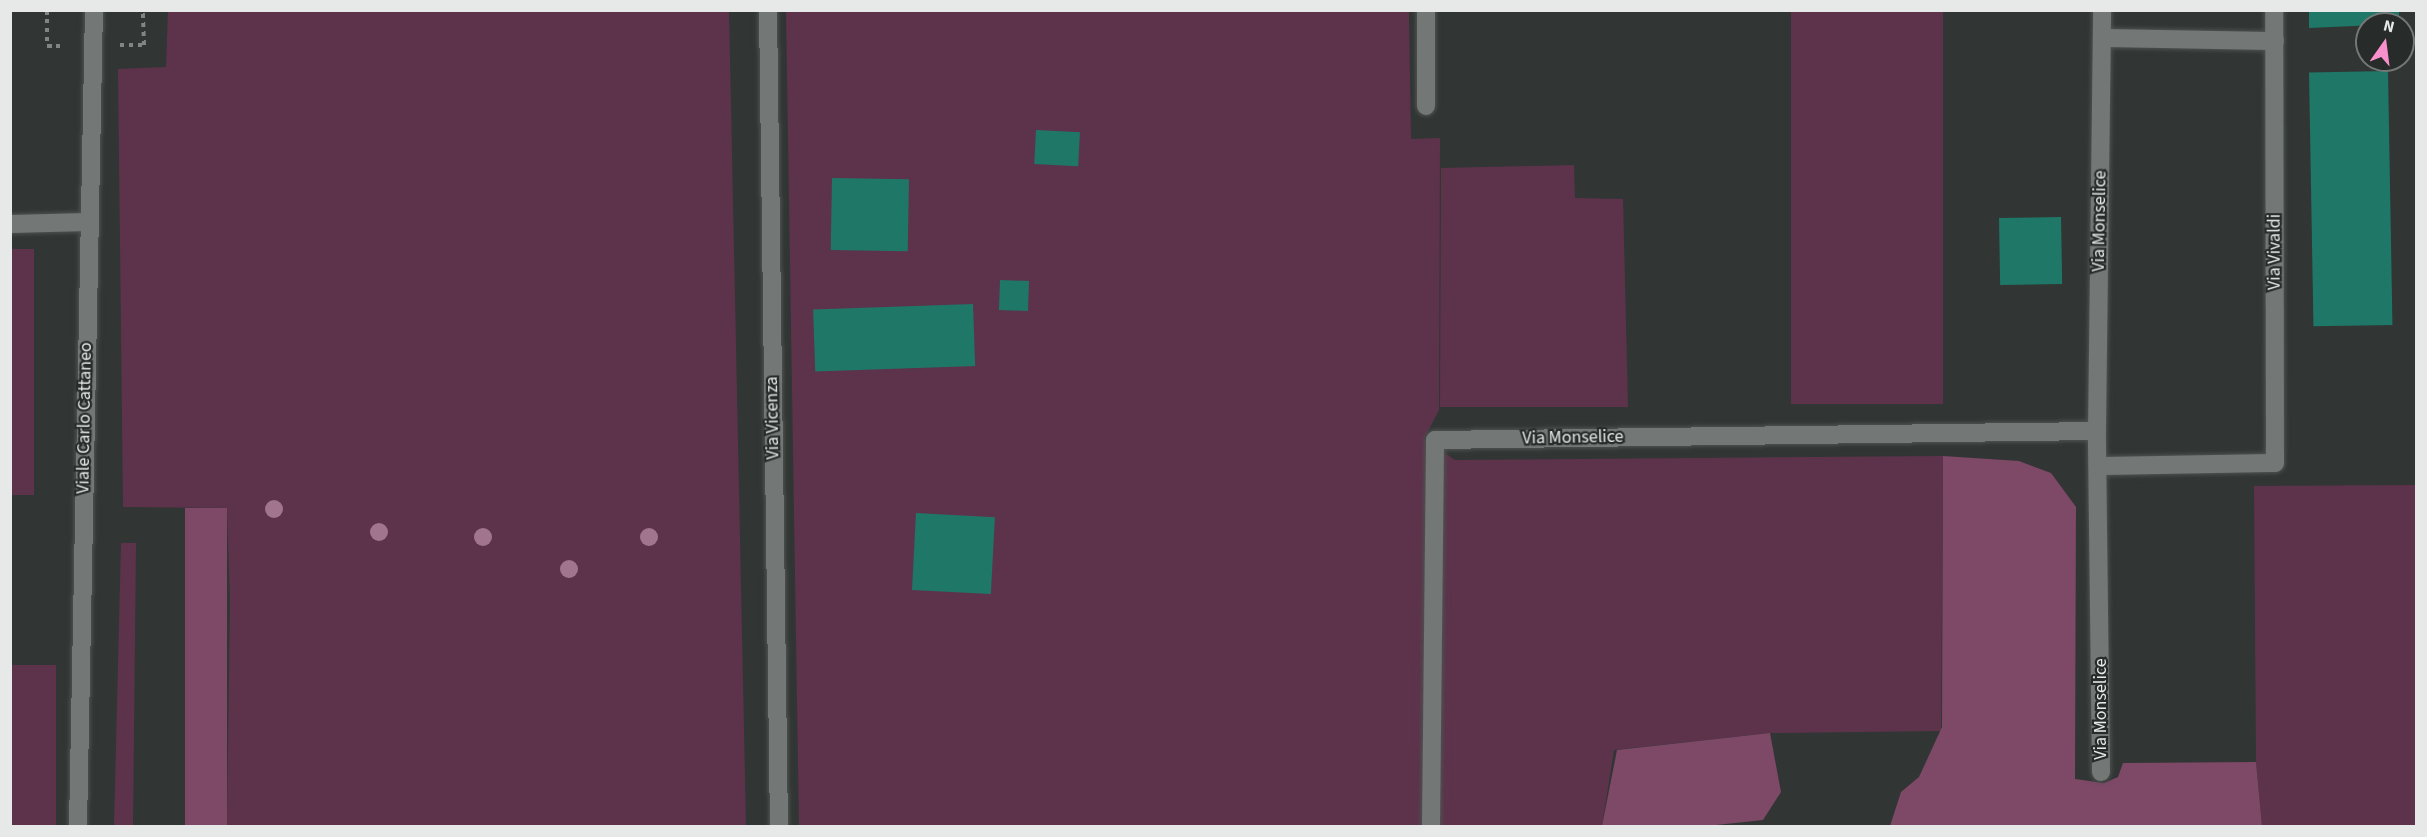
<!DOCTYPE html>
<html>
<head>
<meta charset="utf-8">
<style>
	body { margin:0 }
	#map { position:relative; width:2427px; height:837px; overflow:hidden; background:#313634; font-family:"Source Sans 3",sans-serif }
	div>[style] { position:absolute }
	.green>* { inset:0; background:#5c334b; transform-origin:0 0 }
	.forest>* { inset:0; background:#7e4867; transform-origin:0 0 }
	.building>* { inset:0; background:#1f7767; transform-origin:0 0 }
	.path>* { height:4px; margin-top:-2px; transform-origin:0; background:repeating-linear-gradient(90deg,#818583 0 4.5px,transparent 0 9px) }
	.roads { filter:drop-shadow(0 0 2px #4e5251) drop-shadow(0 0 2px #4e5251) }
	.minor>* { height:18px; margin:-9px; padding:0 9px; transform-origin:9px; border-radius:9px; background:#737776 }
	.trees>* { width:18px; height:18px; margin:-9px; border-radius:50%; background:#a2758f }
	span { translate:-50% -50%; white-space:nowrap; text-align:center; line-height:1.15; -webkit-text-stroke:4.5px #272c2a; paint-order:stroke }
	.street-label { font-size:18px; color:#e6e9e8 }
	.frame { position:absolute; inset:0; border:12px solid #e6e9e8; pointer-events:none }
	.north { position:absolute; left:2355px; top:12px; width:60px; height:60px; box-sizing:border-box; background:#272c2a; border:2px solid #737876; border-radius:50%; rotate:14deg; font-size:16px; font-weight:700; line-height:24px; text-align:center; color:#e6e9e8 }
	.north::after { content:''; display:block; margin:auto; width:21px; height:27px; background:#f890cc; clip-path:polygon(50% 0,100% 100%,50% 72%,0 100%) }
</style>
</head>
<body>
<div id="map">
	<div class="green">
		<div style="clip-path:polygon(168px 11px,729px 11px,746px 826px,227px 826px,230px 600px,227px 508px,123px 507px,118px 69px,166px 67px)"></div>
		<div style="clip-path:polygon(786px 11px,1409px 11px,1411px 139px,1440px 138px,1439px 410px,1424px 439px,1455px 460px,1943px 456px,1941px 731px,1770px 733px,1614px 750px,1602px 826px,799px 826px)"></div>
		<div style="left:1791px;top:11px;width:152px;height:393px"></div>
		<div style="clip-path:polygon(1574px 165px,1575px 198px,1623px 199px,1628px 407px,1440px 407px,1441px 168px)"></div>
		<div style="left:34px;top:249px;width:246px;height:23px;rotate:90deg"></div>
		<div style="clip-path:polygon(2416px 485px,2416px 826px,2262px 826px,2256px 762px,2254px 486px)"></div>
		<div style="clip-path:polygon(121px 543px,136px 543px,133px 826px,114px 826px)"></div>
		<div style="left:11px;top:665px;width:45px;height:161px"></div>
	</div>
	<div class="forest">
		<div style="clip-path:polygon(1943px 456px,2019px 461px,2051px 473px,2076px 507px,2075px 779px,2104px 783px,2118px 777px,2123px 763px,2256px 762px,2262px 826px,1890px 826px,1901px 792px,1919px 777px,1942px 727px)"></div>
		<div style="left:185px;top:508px;width:42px;height:318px"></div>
		<div style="clip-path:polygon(1770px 733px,1781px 792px,1763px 820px,1707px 826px,1602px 826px,1617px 750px)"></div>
	</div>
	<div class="building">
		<div style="clip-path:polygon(2309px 10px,2399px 10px,2399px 24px,2309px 28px)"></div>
		<div style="left:2388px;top:71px;width:254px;height:79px;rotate:89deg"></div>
		<div style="left:1036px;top:130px;width:44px;height:34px;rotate:3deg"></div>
		<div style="left:832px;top:178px;width:77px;height:72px;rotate:1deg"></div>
		<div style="left:2061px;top:217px;width:67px;height:62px;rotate:89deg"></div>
		<div style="left:1000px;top:280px;width:29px;height:30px;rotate:2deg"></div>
		<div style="left:973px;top:304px;width:62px;height:160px;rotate:88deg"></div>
		<div style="left:916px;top:513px;width:79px;height:77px;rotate:3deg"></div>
	</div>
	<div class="path">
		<div style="left:47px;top:10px;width:36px;rotate:90deg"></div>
		<div style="left:47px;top:46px;width:18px"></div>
		<div style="left:120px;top:45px;width:24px"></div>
		<div style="left:144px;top:45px;width:35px;rotate:-92deg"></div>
	</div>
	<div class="roads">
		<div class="minor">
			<div style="left:768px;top:10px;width:816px;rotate:89.23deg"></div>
			<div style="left:1426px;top:10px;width:96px;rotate:90deg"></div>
			<div style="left:2102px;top:38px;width:173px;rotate:1deg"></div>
			<div style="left:10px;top:224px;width:78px;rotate:-1.5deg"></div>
			<div style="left:2099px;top:466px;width:176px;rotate:-1deg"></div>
			<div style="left:2275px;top:463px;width:453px;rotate:-90.1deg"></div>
			<div style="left:2101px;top:772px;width:341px;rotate:-90.7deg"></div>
			<div style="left:2097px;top:431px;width:421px;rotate:-89.3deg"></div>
			<div style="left:78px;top:826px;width:816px;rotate:-88.88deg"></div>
			<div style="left:1431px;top:826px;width:386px;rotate:-89.4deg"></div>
			<div style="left:1435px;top:440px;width:662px;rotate:-0.78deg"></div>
		</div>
	</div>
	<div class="trees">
		<div style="left:274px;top:509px"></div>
		<div style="left:379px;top:532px"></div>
		<div style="left:483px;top:537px"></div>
		<div style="left:649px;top:537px"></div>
		<div style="left:569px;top:569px"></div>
	</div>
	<div class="street-label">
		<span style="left:2100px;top:221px;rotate:-89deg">Via Monselice</span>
		<span style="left:2275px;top:252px;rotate:-90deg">Via Vivaldi</span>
		<span style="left:85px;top:418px;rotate:-89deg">Viale Carlo Cattaneo</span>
		<span style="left:773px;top:418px;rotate:-91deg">Via Vicenza</span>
		<span style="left:1573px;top:438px;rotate:-1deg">Via Monselice</span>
		<span style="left:2101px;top:709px;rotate:-90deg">Via Monselice</span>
	</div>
	<div class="frame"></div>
	<div class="north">N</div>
</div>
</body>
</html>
